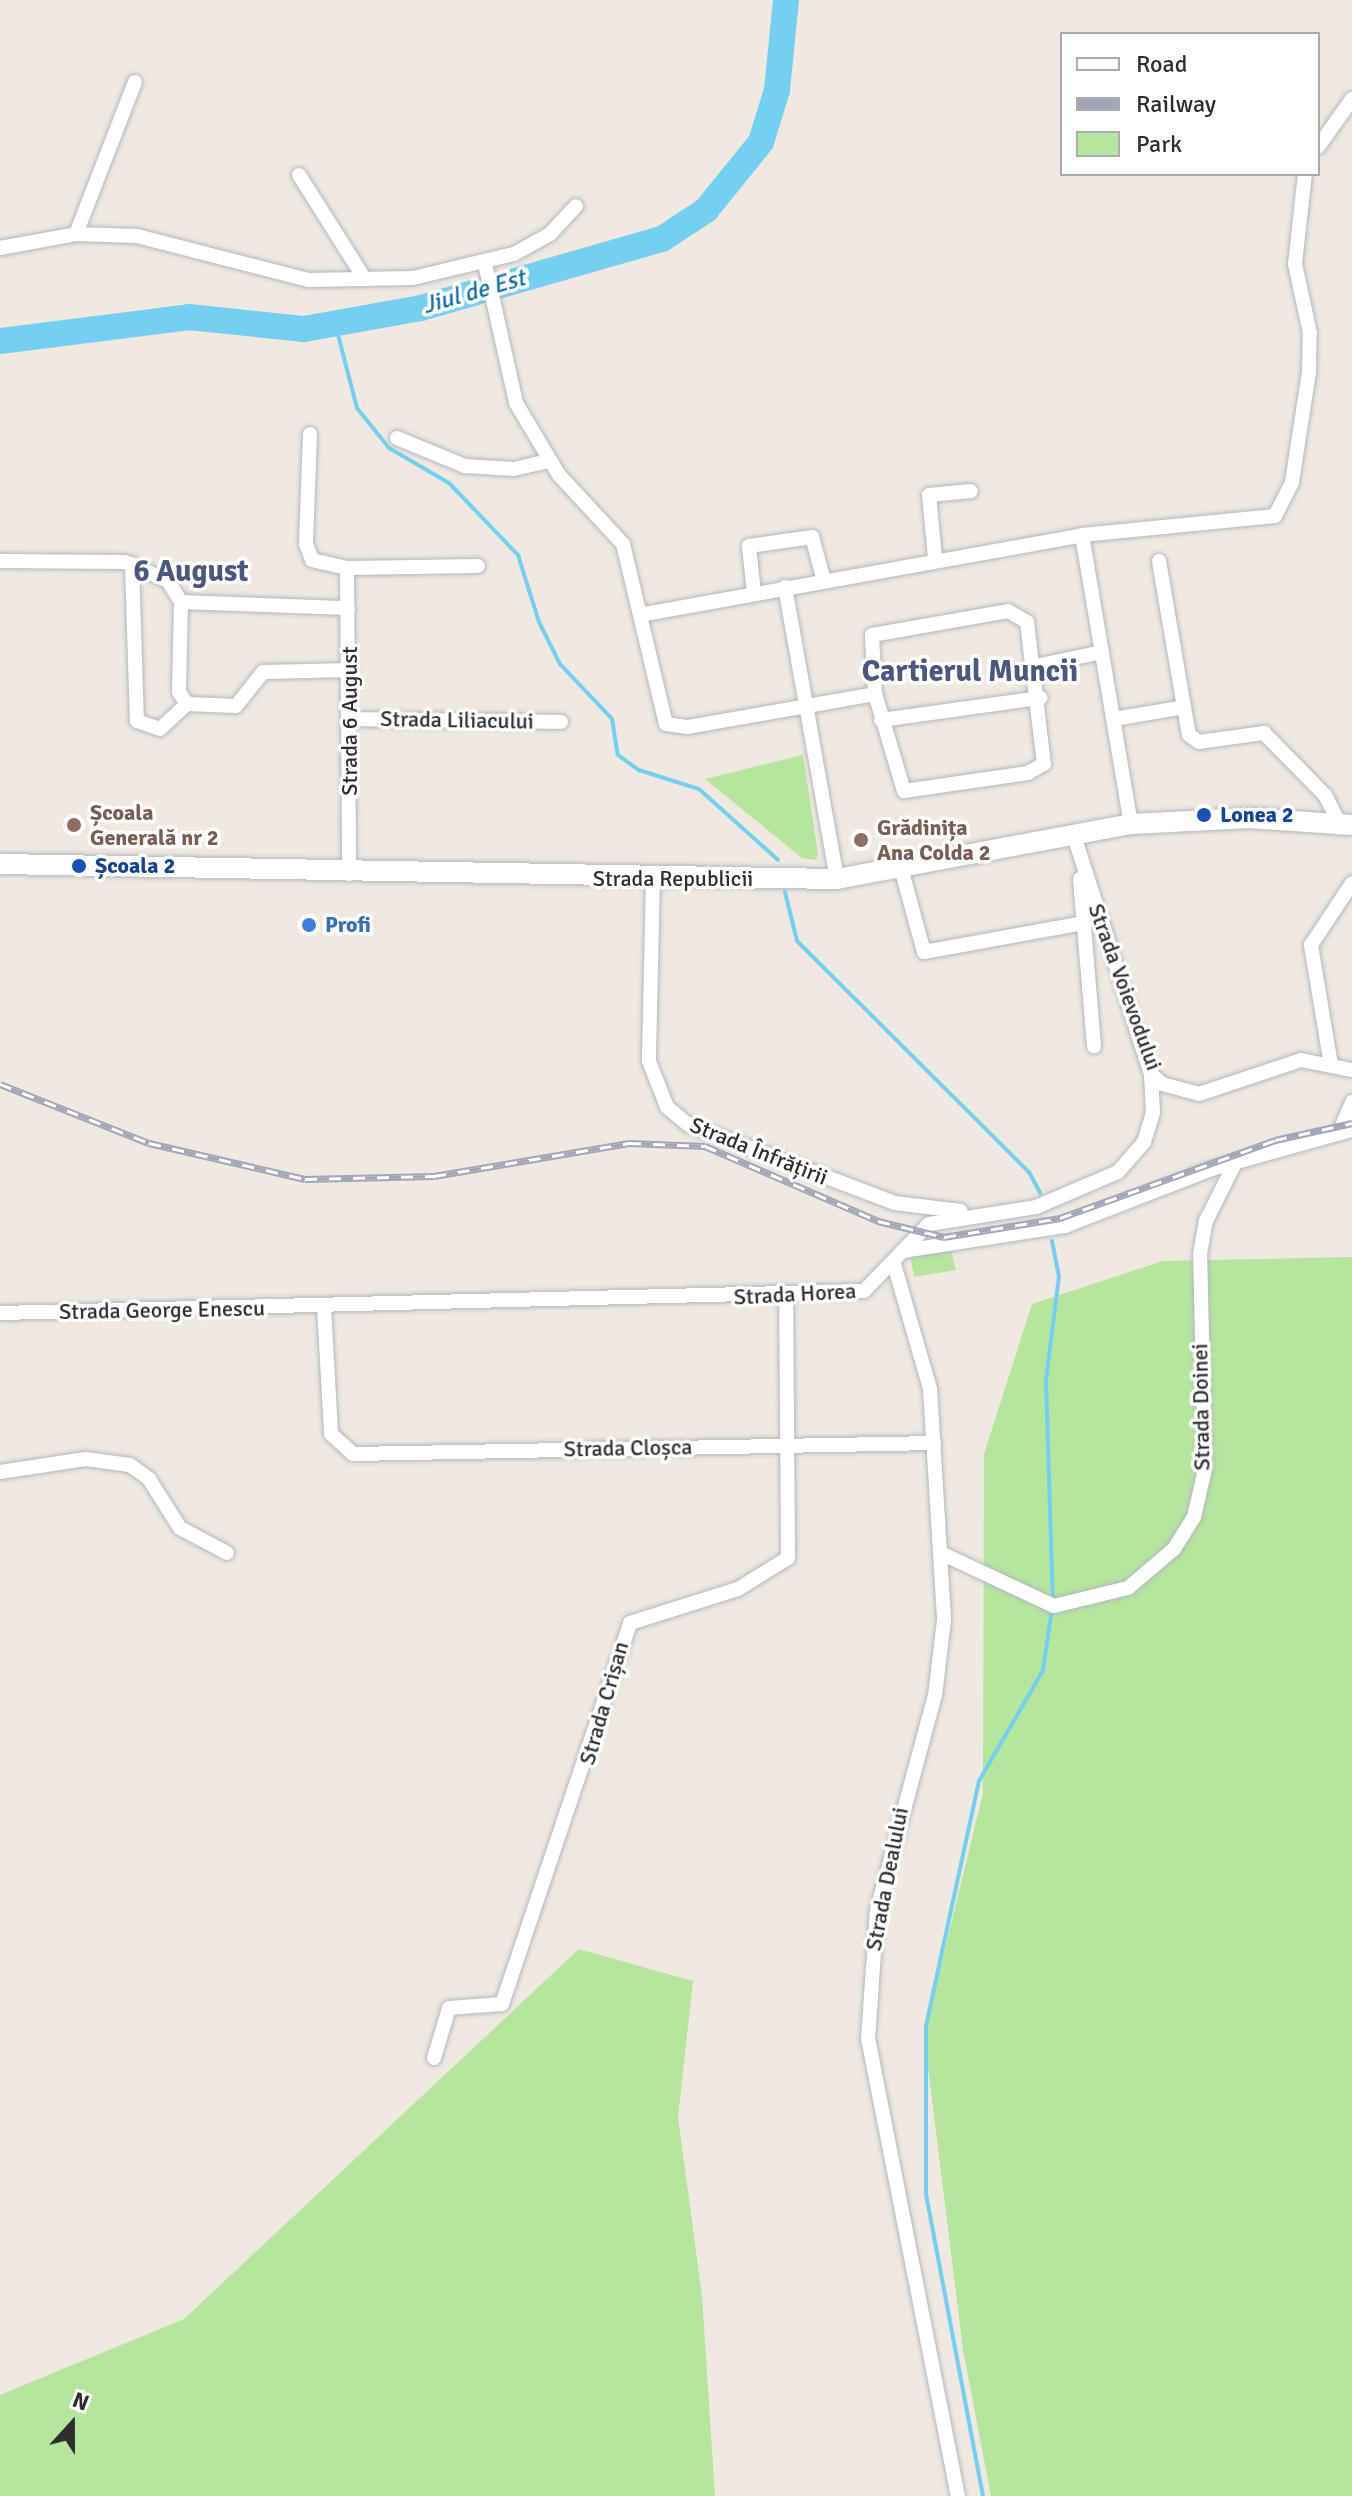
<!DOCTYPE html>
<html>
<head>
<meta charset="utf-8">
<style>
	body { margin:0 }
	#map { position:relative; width:1352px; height:2496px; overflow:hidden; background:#efe9e1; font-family:Signika,sans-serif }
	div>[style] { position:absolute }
	.green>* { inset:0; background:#b6e59e }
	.stream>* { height:4px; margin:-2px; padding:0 2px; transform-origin:2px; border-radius:2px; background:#75cff0 }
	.river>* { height:26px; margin:-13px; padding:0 13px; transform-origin:13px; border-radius:13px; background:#75cff0 }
	.roads { filter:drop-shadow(0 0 2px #b4b7c1) drop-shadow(0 0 2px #b4b7c1) }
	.street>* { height:14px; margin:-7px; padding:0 7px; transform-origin:7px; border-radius:7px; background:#fff }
	.secondary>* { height:20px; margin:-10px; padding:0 10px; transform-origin:10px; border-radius:10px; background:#fff }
	.rail>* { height:7px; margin-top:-3.5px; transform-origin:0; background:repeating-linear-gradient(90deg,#fff 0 12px,#a3a6b8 0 24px); box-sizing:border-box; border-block:2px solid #a3a6b8 }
	.dots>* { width:22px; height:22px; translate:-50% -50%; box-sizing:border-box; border:4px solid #fff; border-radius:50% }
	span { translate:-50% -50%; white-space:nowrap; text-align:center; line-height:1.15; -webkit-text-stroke:7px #fff; paint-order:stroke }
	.street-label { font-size:22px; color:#2e2e2e }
	.education-label { font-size:22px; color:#785e54; font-weight:700 }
	.left { translate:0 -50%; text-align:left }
	.transit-label { font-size:22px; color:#164399; font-weight:700 }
	.shop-label { font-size:22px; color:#366cbe; font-weight:700 }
	.water-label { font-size:24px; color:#0d6fa3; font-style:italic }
	.district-label { font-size:30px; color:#4d5680; font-weight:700 }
	.legend { position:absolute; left:1060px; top:32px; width:260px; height:144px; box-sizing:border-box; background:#fff; border:2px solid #ababab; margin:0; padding:10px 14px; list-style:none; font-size:24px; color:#2e2e2e }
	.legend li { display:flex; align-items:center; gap:16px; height:40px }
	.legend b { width:40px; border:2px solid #ababab }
	.north { position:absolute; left:32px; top:2384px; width:80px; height:80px; -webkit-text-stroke:6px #fff; paint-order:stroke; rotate:21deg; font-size:22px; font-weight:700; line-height:32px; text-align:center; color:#2e2e2e }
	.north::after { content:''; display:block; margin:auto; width:28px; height:36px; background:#2e2e2e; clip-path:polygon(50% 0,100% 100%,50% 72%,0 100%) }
</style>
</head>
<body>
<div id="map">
	<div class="green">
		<div style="clip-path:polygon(803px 755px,818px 854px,816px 860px,802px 858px,705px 779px)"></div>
		<div style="clip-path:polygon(951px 1251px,956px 1270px,914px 1277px,910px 1253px)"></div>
		<div style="clip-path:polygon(1352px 1257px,1352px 2496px,991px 2496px,963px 2350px,924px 2035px,983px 1793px,984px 1454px,1032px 1304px,1163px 1261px)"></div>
		<div style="clip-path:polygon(579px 1949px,693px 1981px,678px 2117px,702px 2296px,715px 2496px,0 2496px,0 2395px,184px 2319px)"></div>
	</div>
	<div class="stream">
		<div style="left:335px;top:323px;width:88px;rotate:75.5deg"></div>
		<div style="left:357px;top:408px;width:51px;rotate:51.3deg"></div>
		<div style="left:389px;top:448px;width:69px;rotate:30.3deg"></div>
		<div style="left:449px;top:483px;width:100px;rotate:46.2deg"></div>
		<div style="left:518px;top:555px;width:70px;rotate:72.6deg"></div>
		<div style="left:539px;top:622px;width:47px;rotate:63.4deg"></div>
		<div style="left:560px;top:664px;width:76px;rotate:46.6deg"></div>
		<div style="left:612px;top:719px;width:36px;rotate:81deg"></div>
		<div style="left:618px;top:755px;width:26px;rotate:36deg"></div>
		<div style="left:639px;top:770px;width:63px;rotate:17.6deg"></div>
		<div style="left:699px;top:789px;width:106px;rotate:41.9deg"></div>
		<div style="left:785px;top:892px;width:50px;rotate:76.2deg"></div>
		<div style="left:797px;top:941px;width:327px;rotate:44.9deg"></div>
		<div style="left:1029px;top:1172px;width:24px;rotate:62deg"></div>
		<div style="left:1052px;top:1241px;width:36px;rotate:79deg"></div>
		<div style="left:1059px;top:1276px;width:106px;rotate:97.1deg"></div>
		<div style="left:1046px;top:1381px;width:219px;rotate:88.2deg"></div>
		<div style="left:983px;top:2496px;width:307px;rotate:-100.7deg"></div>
		<div style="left:926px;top:2194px;width:168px;rotate:-90deg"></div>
		<div style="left:926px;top:2026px;width:251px;rotate:-77.8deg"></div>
		<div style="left:979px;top:1781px;width:128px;rotate:-60deg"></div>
		<div style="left:1043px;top:1670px;width:63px;rotate:-81.7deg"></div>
	</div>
	<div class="river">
		<div style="left:0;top:341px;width:191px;rotate:-7.2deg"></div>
		<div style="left:189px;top:317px;width:116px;rotate:6deg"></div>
		<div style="left:304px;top:329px;width:119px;rotate:-10.2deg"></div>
		<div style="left:421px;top:308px;width:251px;rotate:-16deg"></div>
		<div style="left:662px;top:239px;width:53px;rotate:-33.4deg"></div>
		<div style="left:706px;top:210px;width:87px;rotate:-51deg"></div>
		<div style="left:761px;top:142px;width:54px;rotate:-72.9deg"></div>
		<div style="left:777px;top:90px;width:90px;rotate:-84.3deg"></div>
	</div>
	<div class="roads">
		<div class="street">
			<div style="left:1318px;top:147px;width:59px;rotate:-54.7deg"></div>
			<div style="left:299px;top:175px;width:122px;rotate:57.7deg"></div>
			<div style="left:76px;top:234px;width:163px;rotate:-68.8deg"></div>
			<div style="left:0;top:248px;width:77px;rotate:-10.4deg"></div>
			<div style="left:76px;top:234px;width:61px;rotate:1.9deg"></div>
			<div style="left:137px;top:236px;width:177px;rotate:14.4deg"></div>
			<div style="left:308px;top:280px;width:105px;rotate:-1.1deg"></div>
			<div style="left:413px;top:278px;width:104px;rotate:-13.4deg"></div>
			<div style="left:514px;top:254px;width:41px;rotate:-29.1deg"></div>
			<div style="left:550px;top:234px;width:38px;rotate:-47deg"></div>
			<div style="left:485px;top:264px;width:142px;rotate:77.4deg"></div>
			<div style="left:516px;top:403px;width:84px;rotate:59.2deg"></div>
			<div style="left:559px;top:475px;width:94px;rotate:47.2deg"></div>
			<div style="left:623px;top:544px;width:185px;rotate:76.6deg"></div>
			<div style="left:666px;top:724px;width:22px;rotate:8deg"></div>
			<div style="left:688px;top:727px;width:190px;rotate:-10deg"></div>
			<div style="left:310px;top:434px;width:110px;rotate:92.1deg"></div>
			<div style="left:306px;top:544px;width:17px;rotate:69deg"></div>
			<div style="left:312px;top:560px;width:36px;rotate:13deg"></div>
			<div style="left:347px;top:568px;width:131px;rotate:-0.9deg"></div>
			<div style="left:397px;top:438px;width:74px;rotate:22.4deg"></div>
			<div style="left:465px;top:466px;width:49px;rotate:3.5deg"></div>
			<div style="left:514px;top:469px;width:36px;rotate:-13deg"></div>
			<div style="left:1082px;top:535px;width:293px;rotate:80.4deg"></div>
			<div style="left:935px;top:558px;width:63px;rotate:-95.4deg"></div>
			<div style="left:929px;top:495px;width:42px;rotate:-5.4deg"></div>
			<div style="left:0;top:561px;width:125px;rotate:0.5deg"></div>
			<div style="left:125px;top:562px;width:47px;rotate:23.8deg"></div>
			<div style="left:168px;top:581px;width:25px;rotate:58deg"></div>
			<div style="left:181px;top:602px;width:90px;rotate:91.3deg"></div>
			<div style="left:179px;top:692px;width:14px;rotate:56deg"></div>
			<div style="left:187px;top:704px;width:49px;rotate:2.3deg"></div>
			<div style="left:236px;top:706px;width:43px;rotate:-51.5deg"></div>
			<div style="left:263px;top:672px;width:88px;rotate:-1.3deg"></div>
			<div style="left:1159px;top:561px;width:148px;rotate:80.3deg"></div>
			<div style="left:132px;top:564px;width:157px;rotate:88.2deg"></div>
			<div style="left:137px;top:721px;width:24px;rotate:19deg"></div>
			<div style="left:160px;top:729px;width:37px;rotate:-43deg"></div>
			<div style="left:347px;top:568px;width:306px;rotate:89.6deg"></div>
			<div style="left:785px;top:587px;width:297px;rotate:79.9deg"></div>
			<div style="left:754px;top:593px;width:47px;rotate:-96.1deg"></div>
			<div style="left:749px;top:546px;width:64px;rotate:-8.1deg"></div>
			<div style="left:812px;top:537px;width:46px;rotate:74.7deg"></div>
			<div style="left:181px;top:602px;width:167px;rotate:2.1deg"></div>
			<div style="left:1008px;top:611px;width:22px;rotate:30deg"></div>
			<div style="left:1027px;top:622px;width:143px;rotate:83.2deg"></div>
			<div style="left:1044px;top:764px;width:18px;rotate:151deg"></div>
			<div style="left:1028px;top:773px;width:125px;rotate:171.7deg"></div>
			<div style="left:904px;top:791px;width:101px;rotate:-106.6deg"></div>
			<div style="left:875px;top:694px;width:59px;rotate:-92.9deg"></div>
			<div style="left:872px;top:635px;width:138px;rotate:-10deg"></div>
			<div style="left:645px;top:614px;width:444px;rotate:-10.2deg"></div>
			<div style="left:1082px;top:535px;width:194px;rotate:-5.6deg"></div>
			<div style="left:1275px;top:516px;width:38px;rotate:-63deg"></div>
			<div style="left:1292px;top:482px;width:111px;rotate:-81.2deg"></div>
			<div style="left:1309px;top:372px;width:39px;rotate:-89deg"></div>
			<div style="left:1310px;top:333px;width:71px;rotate:-102.3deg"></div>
			<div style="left:1295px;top:264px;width:91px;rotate:-83.7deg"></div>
			<div style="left:1036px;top:666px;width:67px;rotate:-12deg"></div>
			<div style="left:352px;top:719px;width:209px;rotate:0.8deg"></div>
			<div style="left:1114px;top:719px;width:71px;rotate:-9.7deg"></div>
			<div style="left:1184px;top:707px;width:28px;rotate:80deg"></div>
			<div style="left:1189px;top:735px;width:12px;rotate:35deg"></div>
			<div style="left:1199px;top:742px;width:66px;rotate:-7.9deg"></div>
			<div style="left:1264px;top:733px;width:87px;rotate:45.5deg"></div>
			<div style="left:1325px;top:795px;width:33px;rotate:63deg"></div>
			<div style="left:881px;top:720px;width:161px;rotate:-7.9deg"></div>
			<div style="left:1074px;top:836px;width:250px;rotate:72.1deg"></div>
			<div style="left:1151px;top:1074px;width:15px;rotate:42deg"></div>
			<div style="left:1162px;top:1084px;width:38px;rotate:15deg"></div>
			<div style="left:1199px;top:1094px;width:108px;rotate:-18.4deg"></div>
			<div style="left:1301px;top:1060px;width:52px;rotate:11.1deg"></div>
			<div style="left:901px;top:868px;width:87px;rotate:74.7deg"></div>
			<div style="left:924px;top:952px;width:163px;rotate:-10.3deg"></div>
			<div style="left:653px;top:879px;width:182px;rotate:91.3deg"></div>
			<div style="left:649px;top:1061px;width:49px;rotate:68.6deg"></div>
			<div style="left:667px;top:1107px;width:26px;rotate:40deg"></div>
			<div style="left:687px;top:1124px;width:222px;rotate:20.8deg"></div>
			<div style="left:895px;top:1203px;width:66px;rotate:6.9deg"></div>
			<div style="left:1080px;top:879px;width:168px;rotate:85.2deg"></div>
			<div style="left:1331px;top:1065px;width:122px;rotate:-99.5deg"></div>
			<div style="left:1311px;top:945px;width:74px;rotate:-56.5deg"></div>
			<div style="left:1339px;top:1133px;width:34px;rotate:-67deg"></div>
			<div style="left:903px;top:1251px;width:164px;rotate:-8.8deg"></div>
			<div style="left:1065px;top:1226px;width:158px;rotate:-21.2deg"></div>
			<div style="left:1212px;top:1169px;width:145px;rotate:-15.6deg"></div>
			<div style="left:894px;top:1264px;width:130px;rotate:73.9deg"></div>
			<div style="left:930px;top:1389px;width:231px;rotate:86.5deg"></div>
			<div style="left:944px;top:1620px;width:76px;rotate:96.8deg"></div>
			<div style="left:935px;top:1695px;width:223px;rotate:105.1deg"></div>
			<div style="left:877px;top:1910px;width:128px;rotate:94deg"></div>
			<div style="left:868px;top:2038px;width:467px;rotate:78.9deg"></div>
			<div style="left:324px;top:1307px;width:127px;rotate:86.8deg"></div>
			<div style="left:331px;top:1434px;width:30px;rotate:42deg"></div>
			<div style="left:353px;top:1454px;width:581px;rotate:-1.08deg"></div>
			<div style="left:0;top:1313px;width:864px;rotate:-1.46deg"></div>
			<div style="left:864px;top:1291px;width:93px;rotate:-45.9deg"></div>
			<div style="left:929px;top:1224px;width:108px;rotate:-9deg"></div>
			<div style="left:1036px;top:1207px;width:89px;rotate:-23.1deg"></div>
			<div style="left:1118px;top:1172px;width:40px;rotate:-49deg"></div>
			<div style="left:1144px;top:1142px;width:30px;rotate:-73deg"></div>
			<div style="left:1153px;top:1113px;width:39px;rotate:-93deg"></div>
			<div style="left:0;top:1472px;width:87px;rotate:-8.6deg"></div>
			<div style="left:86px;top:1459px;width:44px;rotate:7.8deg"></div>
			<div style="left:130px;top:1465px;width:24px;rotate:36deg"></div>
			<div style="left:149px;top:1479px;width:58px;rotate:57.7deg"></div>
			<div style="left:180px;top:1528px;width:53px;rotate:28deg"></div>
			<div style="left:945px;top:1555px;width:120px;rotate:25.1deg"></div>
			<div style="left:1054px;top:1606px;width:76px;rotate:-13.7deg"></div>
			<div style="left:1128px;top:1588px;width:60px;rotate:-40.3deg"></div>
			<div style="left:1174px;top:1549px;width:38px;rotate:-58deg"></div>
			<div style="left:1194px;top:1517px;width:49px;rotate:-77.1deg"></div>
			<div style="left:1205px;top:1469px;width:215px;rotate:-91.3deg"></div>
			<div style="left:1200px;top:1254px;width:34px;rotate:-80deg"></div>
			<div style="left:1206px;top:1221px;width:65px;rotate:-63.4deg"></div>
			<div style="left:434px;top:2058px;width:52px;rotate:-73.3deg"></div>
			<div style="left:449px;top:2008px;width:53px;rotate:-4.3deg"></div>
			<div style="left:502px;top:2004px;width:402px;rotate:-71.4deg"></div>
			<div style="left:630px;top:1623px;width:113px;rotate:-17.5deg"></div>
			<div style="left:738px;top:1589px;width:59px;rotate:-31.8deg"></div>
			<div style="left:788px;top:1558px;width:261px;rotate:-90.4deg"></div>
		</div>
		<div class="secondary">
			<div style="left:0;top:864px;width:837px;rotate:1.03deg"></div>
			<div style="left:837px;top:879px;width:299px;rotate:-10.6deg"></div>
			<div style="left:1131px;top:824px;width:118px;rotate:-2.9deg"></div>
			<div style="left:1249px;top:818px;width:103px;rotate:3.9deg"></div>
		</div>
	</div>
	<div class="rail">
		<div style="left:0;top:1084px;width:160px;rotate:21.6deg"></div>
		<div style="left:149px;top:1143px;width:160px;rotate:13deg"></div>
		<div style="left:305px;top:1179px;width:129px;rotate:-1.3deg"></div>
		<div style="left:434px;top:1176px;width:198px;rotate:-9.6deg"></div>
		<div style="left:629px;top:1143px;width:76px;rotate:2.3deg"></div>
		<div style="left:705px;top:1146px;width:189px;rotate:23.4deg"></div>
		<div style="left:878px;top:1221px;width:68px;rotate:13.6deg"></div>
		<div style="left:944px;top:1237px;width:118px;rotate:-9.3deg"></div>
		<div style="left:1060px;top:1218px;width:229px;rotate:-19.9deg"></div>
		<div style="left:1275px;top:1140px;width:79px;rotate:-12.4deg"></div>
	</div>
	<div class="dots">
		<div style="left:1204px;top:815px;background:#1a4fb4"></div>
		<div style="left:74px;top:825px;background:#8d6e63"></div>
		<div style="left:861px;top:840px;background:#8d6e63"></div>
		<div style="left:79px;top:866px;background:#1a4fb4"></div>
		<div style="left:309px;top:925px;background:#3f7fe0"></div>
	</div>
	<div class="street-label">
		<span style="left:457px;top:720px;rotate:1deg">Strada Liliacului</span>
		<span style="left:350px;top:721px;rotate:-90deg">Strada 6 August</span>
		<span style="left:673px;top:879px">Strada Republicii</span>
		<span style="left:1125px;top:987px;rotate:70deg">Strada Voievodului</span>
		<span style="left:759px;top:1151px;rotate:22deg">Strada Înfrățirii</span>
		<span style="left:795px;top:1294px;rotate:-3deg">Strada Horea</span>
		<span style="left:162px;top:1310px;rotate:-1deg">Strada George Enescu</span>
		<span style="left:1201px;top:1407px;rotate:-91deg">Strada Doinei</span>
		<span style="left:628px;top:1448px;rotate:-1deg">Strada Cloșca</span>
		<span style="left:604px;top:1703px;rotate:-74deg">Strada Crișan</span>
		<span style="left:887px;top:1879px;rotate:-79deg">Strada Dealului</span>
	</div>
	<div class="education-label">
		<span class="left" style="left:90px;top:825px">Școala<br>Generală nr 2</span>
		<span class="left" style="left:877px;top:840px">Grădinița<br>Ana Colda 2</span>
	</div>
	<div class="transit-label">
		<span class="left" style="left:1220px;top:815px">Lonea 2</span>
		<span class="left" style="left:95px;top:866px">Școala 2</span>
	</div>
	<div class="shop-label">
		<span class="left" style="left:325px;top:925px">Profi</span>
	</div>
	<div class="water-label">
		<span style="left:474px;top:292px;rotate:-16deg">Jiul de Est</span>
	</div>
	<div class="district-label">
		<span style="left:191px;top:572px">6 August</span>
		<span style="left:970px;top:672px">Cartierul Muncii</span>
	</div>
	<ul class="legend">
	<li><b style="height:10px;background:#fff"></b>Road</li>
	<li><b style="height:10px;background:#a3a6b8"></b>Railway</li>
	<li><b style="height:22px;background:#b6e59e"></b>Park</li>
	</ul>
	<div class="north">N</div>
</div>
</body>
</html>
